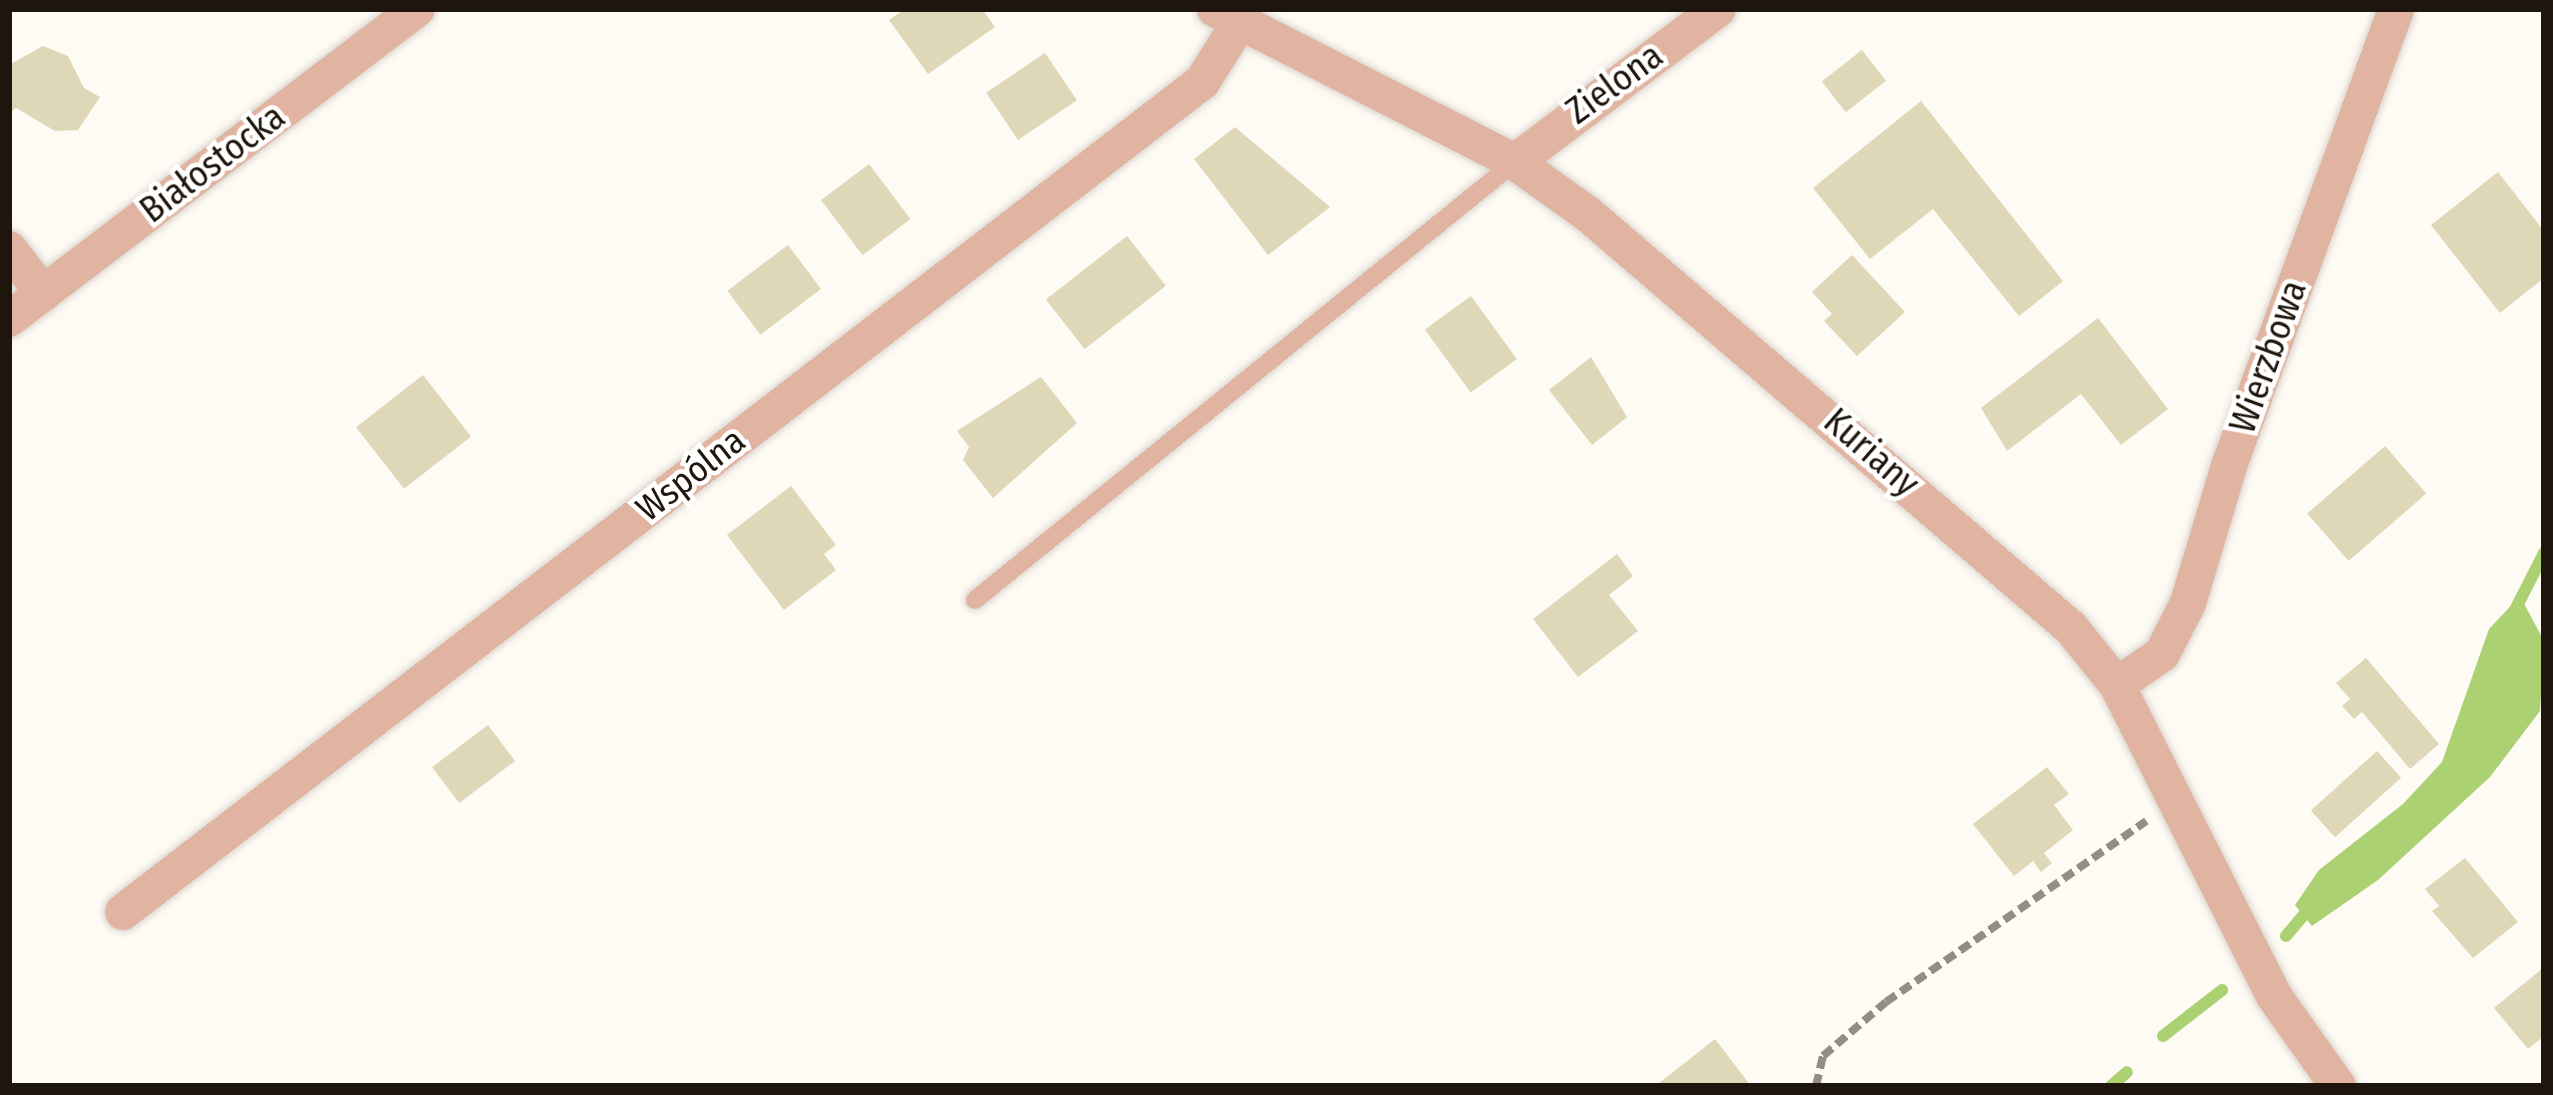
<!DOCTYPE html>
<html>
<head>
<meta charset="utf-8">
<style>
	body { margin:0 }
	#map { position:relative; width:2553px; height:1095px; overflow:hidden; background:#fefaf4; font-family:"Fira Sans Condensed",sans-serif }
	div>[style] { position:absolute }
	.water>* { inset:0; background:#acd172 }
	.stream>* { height:12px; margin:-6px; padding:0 6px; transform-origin:6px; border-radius:6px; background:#acd172 }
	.building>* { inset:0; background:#ded8b8; transform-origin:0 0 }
	.path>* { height:8px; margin-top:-4px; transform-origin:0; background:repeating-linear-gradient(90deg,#938d86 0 12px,transparent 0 18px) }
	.roads { filter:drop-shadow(0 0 3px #dad6cf) drop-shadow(0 0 3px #dad6cf) }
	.lane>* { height:18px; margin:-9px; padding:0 9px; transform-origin:9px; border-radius:9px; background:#e1b4a2 }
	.street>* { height:36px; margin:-18px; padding:0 18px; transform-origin:18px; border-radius:18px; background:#e1b4a2 }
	span { translate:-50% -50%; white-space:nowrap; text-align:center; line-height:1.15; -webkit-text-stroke:9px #fff; paint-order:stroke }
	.street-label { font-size:36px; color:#1e160d }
	.frame { position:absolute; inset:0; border:12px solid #1e160d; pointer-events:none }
</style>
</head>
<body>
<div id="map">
	<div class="water">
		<div style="clip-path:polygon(2520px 596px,2544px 641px,2540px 711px,2490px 777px,2378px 880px,2312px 926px,2295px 905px,2319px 870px,2403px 804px,2442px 762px,2489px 629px)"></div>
	</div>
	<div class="stream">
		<div style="left:2515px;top:610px;width:64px;rotate:-63deg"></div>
		<div style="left:2286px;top:936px;width:40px;rotate:-50deg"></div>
		<div style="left:2163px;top:1036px;width:75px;rotate:-37.9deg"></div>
		<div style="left:2111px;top:1086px;width:21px;rotate:-41deg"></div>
	</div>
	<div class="building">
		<div style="clip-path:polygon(905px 9px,982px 9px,995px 27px,928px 74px,889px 20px)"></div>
		<div style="clip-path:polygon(43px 46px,68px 56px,84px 88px,100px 97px,78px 130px,55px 131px,16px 108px,9px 113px,9px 65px)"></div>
		<div style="left:1862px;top:50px;width:39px;height:51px;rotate:52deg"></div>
		<div style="left:1045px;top:53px;width:57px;height:71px;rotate:56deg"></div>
		<div style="clip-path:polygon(1921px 101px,2063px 281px,2019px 316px,1933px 209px,1870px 259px,1813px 188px)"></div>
		<div style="clip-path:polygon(1235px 127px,1330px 207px,1268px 255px,1194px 159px)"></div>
		<div style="left:869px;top:164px;width:69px;height:60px;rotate:53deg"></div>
		<div style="clip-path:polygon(2498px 172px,2544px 231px,2544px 278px,2500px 313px,2431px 225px)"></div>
		<div style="left:1127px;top:236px;width:63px;height:103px;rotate:52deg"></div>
		<div style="left:788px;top:245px;width:55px;height:76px;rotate:53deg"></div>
		<div style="clip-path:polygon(1852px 255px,1905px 312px,1857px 356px,1824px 321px,1832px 314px,1812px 292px)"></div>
		<div style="left:1471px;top:296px;width:78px;height:57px;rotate:54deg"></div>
		<div style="clip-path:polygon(2098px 318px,2168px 409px,2121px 445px,2081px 394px,2007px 451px,1981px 408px)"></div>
		<div style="clip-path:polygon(1591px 357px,1627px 417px,1592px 445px,1549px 390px)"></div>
		<div style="left:423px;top:375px;width:78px;height:85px;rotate:52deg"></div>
		<div style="clip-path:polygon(1041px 377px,1077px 423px,993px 498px,963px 460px,969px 447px,957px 431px)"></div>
		<div style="left:2385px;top:446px;width:63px;height:103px;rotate:49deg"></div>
		<div style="clip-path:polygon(791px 486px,836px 545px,824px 554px,836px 570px,784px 610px,727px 535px)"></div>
		<div style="clip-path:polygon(1617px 554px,1633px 576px,1609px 595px,1638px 631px,1578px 677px,1533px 619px)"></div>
		<div style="clip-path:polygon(2366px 658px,2439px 744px,2410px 769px,2362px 712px,2354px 719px,2342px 706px,2350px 699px,2336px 683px)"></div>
		<div style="left:488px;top:725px;width:45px;height:70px;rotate:53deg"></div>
		<div style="left:2377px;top:751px;width:36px;height:89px;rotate:48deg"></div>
		<div style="clip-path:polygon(2047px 767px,2069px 794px,2054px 805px,2073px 830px,2044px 853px,2052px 863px,2041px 872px,2033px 861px,2014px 876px,1973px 824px)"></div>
		<div style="clip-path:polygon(2465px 858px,2518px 922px,2473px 958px,2432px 911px,2439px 906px,2425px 889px)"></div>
		<div style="clip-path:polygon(2544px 967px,2544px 1036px,2528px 1049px,2494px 1008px)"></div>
		<div style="clip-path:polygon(1715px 1039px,1751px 1086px,1655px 1086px,1686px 1062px)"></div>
	</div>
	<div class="path">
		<div style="left:1816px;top:1086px;width:31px;rotate:-77deg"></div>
		<div style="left:1823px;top:1056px;width:83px;rotate:-40.6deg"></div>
		<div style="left:1886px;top:1002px;width:317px;rotate:-34.8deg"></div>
	</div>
	<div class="roads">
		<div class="lane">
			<div style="left:975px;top:600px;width:695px;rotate:-39.05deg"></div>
		</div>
		<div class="street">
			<div style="left:1215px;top:9px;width:337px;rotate:27deg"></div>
			<div style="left:1515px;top:162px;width:91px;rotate:35.6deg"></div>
			<div style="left:1589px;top:215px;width:635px;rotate:40.59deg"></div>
			<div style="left:2071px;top:628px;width:73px;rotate:51.1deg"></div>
			<div style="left:2117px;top:685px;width:348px;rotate:63.2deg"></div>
			<div style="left:2274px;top:996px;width:110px;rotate:54.6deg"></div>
			<div style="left:1515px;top:162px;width:254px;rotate:-37deg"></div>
			<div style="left:9px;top:249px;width:56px;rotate:52.3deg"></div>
			<div style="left:9px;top:319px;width:512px;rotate:-37.23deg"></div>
			<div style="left:2117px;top:685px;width:55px;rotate:-34.6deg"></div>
			<div style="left:2162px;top:654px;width:57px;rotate:-63deg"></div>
			<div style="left:2188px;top:603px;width:143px;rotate:-73.3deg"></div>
			<div style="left:2229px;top:466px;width:487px;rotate:-69.9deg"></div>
			<div style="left:123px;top:912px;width:1361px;rotate:-37.57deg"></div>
			<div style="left:1202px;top:82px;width:71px;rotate:-57.7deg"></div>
		</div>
	</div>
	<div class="street-label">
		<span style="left:1615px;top:84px;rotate:-36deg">Zielona</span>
		<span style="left:213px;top:164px;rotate:-37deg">Białostocka</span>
		<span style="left:2269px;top:357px;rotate:-70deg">Wierzbowa</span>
		<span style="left:1871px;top:453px;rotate:41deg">Kuriany</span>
		<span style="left:691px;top:475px;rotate:-38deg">Wspólna</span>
	</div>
	<div class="frame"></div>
</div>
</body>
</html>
